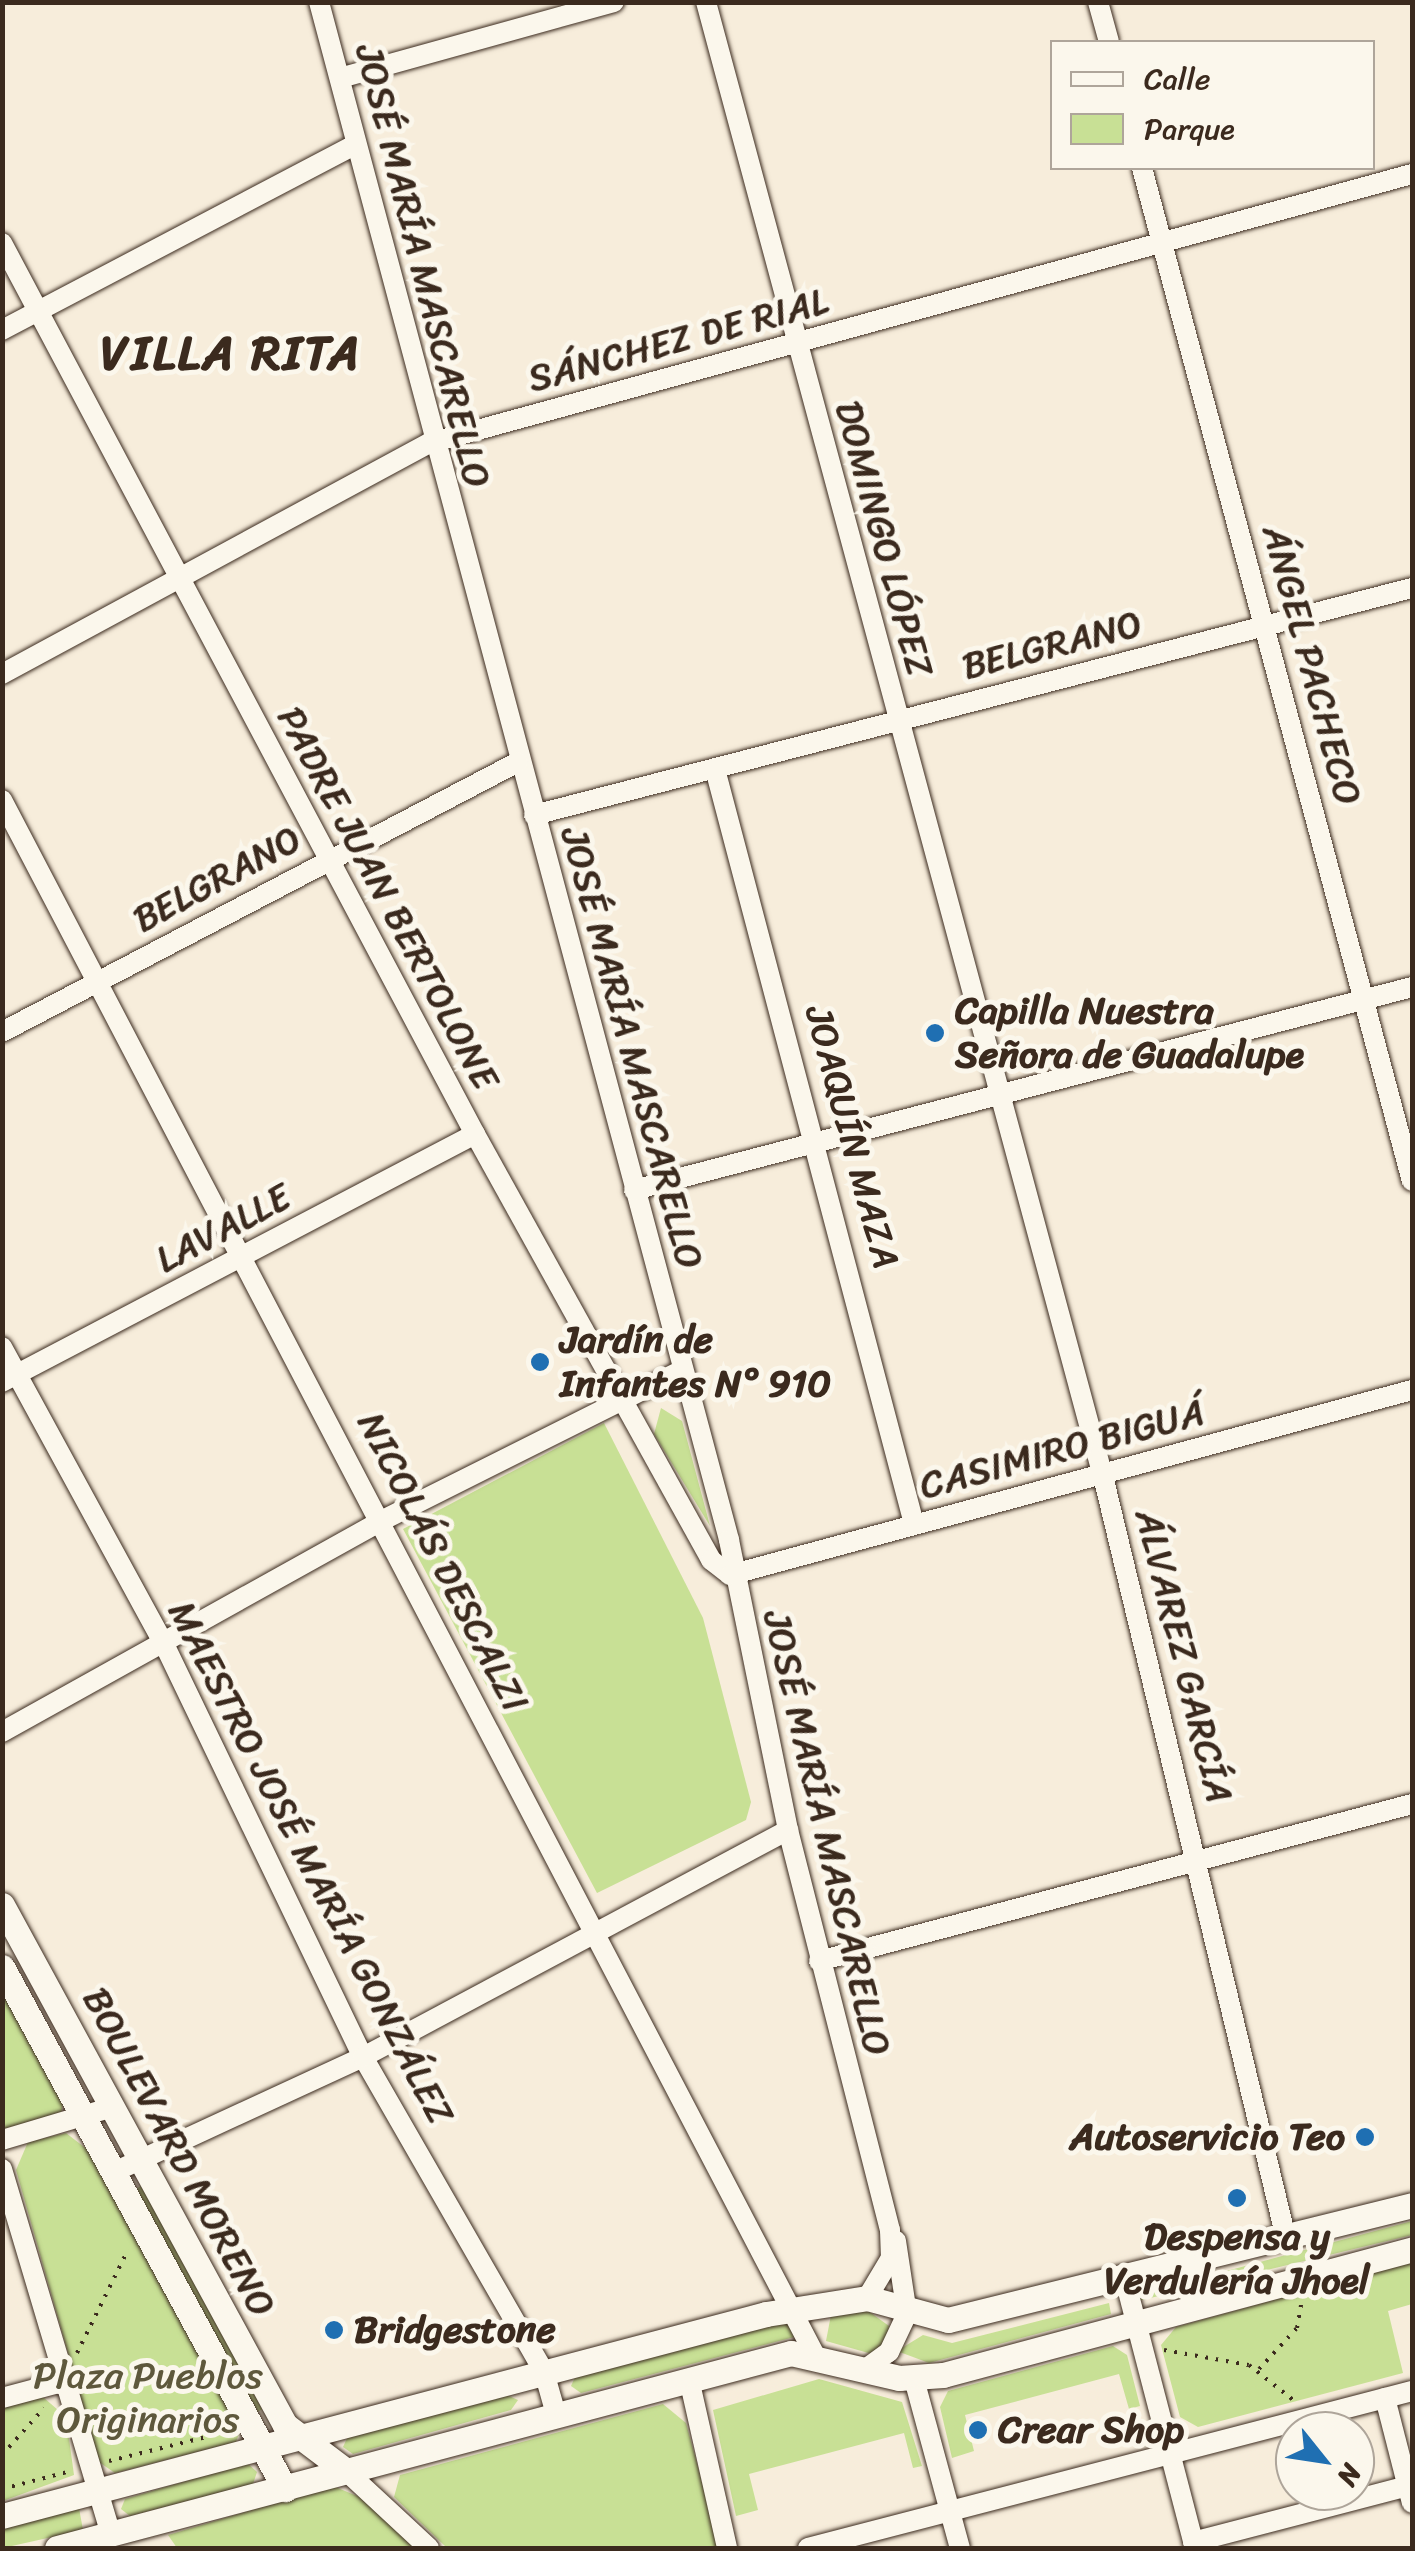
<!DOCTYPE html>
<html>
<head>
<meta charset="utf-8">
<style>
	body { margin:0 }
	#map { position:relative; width:1415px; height:2551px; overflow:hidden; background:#f7eddb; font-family:Sriracha,sans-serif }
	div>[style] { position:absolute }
	.green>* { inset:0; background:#c8e095; transform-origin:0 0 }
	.path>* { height:4px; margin-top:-2px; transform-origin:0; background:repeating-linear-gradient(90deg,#3b2a1e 0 2.5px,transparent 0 10.5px) }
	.roads { filter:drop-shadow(0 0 2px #3b2a1e) drop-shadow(0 0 2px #3b2a1e) }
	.minor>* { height:20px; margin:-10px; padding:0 10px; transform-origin:10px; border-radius:10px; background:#fbf7ec }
	.major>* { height:25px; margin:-12.5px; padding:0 12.5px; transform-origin:12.5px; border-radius:12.5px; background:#fbf7ec }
	.dots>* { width:28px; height:28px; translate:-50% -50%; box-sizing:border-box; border:5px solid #fbf7ec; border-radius:50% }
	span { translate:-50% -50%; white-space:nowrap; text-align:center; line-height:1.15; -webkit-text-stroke:10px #fbf7ec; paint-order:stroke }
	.street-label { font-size:38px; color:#3b2a1e }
	.poi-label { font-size:38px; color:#3b2a1e; font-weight:700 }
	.left { translate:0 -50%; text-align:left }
	.right { translate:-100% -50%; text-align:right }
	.park-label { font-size:38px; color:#5e583c }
	.district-label { font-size:48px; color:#3b2a1e; font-weight:700; letter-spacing:2.5px }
	.frame { position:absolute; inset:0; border:5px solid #3b2a1e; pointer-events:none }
	.legend { position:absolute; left:1050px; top:40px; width:325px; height:130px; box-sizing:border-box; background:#fbf7ec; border:2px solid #aea59a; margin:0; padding:12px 18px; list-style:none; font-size:30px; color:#3b2a1e }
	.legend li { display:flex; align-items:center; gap:20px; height:50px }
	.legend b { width:50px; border:2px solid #aea59a }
	.north { position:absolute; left:1275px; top:2411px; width:100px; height:100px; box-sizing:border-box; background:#fbf7ec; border:2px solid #aea59a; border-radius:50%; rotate:120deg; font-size:28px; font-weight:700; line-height:40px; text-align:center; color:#3b2a1e }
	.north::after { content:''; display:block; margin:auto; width:35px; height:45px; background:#1f6fb2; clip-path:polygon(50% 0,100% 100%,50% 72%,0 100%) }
</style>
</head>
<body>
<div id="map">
	<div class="green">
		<div style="clip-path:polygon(661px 1408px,682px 1421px,710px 1526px,654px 1434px)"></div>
		<div style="clip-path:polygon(604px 1423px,703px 1618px,751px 1802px,746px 1820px,597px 1893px,403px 1529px)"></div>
		<div style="clip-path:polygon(2px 1992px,63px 2104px,61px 2114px,3px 2129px)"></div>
		<div style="clip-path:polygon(66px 2133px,88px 2150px,240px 2431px,236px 2442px,115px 2473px,99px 2462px,16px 2170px,28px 2142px)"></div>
		<div style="left:143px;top:2185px;width:254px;height:12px;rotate:62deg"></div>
		<div style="clip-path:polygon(1412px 2221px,1412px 2235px,1138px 2301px,1145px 2293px)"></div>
		<div style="clip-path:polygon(1412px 2262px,1412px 2304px,1388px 2311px,1403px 2373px,1198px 2427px,1180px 2417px,1161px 2345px,1176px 2327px)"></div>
		<div style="clip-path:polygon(1109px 2303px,1111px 2314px,929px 2363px,897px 2351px,923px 2335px,952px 2343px)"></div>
		<div style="clip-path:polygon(867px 2310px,889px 2326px,886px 2345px,872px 2354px,826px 2341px,831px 2315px)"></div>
		<div style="clip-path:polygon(792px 2317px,802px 2335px,581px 2393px,571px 2386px,576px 2375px)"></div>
		<div style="clip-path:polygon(1113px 2346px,1127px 2355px,1140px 2406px,1129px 2409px,1119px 2374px,965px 2415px,974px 2451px,952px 2458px,940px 2407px,948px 2391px)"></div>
		<div style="clip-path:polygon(819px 2379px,902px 2402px,922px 2466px,913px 2468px,904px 2433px,783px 2465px,749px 2474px,758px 2510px,736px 2516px,713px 2410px)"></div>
		<div style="clip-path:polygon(507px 2395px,518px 2400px,511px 2410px,353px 2454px,343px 2447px,348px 2436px)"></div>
		<div style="clip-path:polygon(43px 2397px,66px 2417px,74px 2475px,3px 2501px,3px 2408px)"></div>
		<div style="clip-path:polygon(663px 2404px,686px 2423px,720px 2548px,447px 2548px,394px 2497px,400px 2475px)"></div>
		<div style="clip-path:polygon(247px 2463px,257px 2472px,253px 2484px,130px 2516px,121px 2509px,125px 2499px)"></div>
		<div style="clip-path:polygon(333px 2486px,369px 2501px,418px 2548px,177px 2548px,168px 2535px)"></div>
		<div style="clip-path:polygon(79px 2508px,83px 2530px,3px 2548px,3px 2529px)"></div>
	</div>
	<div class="path">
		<div style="left:1164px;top:2350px;width:86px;rotate:10deg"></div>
		<div style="left:1249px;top:2365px;width:61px;rotate:38.4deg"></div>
		<div style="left:77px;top:2353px;width:115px;rotate:-63.7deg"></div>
		<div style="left:1259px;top:2369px;width:56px;rotate:-47.2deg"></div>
		<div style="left:1297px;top:2328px;width:28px;rotate:-80deg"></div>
		<div style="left:2px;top:2455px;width:63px;rotate:-48.2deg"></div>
		<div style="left:109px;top:2461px;width:100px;rotate:-13.9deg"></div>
		<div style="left:2px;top:2489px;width:71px;rotate:-14.6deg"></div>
	</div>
	<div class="roads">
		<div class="minor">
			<div style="left:319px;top:2px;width:1592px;rotate:75.07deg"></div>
			<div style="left:729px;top:1540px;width:296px;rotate:78.5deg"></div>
			<div style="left:788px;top:1830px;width:413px;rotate:75.7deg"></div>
			<div style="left:890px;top:2230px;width:28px;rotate:88deg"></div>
			<div style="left:891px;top:2258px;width:47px;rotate:121deg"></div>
			<div style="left:706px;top:2px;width:1527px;rotate:74.93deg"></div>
			<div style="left:1103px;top:1476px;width:784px;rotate:76.5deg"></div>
			<div style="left:1098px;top:2px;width:41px;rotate:74.6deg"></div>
			<div style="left:340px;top:78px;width:284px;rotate:-15.5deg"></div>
			<div style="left:1142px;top:168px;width:1048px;rotate:75.08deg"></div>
			<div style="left:2px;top:243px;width:1009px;rotate:62.04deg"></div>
			<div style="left:475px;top:1134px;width:487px;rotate:61deg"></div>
			<div style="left:711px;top:1560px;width:24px;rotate:38deg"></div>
			<div style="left:2px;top:330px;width:400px;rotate:-27.7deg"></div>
			<div style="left:2px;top:674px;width:486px;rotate:-28.4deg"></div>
			<div style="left:430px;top:443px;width:1018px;rotate:-15.32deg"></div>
			<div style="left:715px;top:769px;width:781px;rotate:75.23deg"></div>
			<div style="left:2px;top:800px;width:1757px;rotate:62.4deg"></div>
			<div style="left:534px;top:815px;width:907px;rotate:-14.5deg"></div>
			<div style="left:2px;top:1032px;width:582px;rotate:-27.62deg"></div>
			<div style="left:634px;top:1190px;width:804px;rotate:-14.62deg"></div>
			<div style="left:2px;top:1347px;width:341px;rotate:61.4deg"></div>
			<div style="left:165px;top:1646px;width:456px;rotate:64.3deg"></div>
			<div style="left:363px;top:2057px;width:363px;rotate:60.1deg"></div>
			<div style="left:544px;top:2372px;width:41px;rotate:74.2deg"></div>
			<div style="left:2px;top:1382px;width:534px;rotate:-27.67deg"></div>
			<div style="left:730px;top:1575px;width:707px;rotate:-15.18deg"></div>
			<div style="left:2px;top:1732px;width:438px;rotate:-29.1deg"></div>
			<div style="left:385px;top:1519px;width:330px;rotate:-26.6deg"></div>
			<div style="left:819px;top:1961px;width:613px;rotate:-14.83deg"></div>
			<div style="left:2px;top:2140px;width:116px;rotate:-16.6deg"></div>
			<div style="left:2px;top:2169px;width:381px;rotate:73.4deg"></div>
			<div style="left:114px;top:2172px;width:274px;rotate:-24.8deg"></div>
			<div style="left:363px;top:2057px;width:482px;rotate:-28.1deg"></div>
			<div style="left:1125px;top:2280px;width:277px;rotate:75.4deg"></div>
			<div style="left:864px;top:2370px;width:31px;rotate:-36deg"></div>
			<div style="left:889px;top:2352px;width:42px;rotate:-64.7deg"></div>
			<div style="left:907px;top:2314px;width:74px;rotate:-98.6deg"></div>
			<div style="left:689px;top:2379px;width:173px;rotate:77.3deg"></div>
			<div style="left:914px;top:2379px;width:175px;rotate:74.8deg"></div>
			<div style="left:2px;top:2398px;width:66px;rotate:-14.9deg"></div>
			<div style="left:1385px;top:2398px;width:108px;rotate:75.6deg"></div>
			<div style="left:346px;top:2471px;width:113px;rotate:42.9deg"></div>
			<div style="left:1193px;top:2542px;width:222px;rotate:-14.6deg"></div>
			<div style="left:808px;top:2548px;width:624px;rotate:-14.57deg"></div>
		</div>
		<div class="major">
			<div style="left:2px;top:1905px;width:592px;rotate:61.44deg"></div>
			<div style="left:285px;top:2425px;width:76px;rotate:37deg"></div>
			<div style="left:2px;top:1967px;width:594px;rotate:61.54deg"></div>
			<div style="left:2px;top:2516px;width:790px;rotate:-14.81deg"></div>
			<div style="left:766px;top:2314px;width:102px;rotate:-9deg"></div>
			<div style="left:867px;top:2298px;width:84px;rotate:15.2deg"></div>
			<div style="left:948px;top:2320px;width:478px;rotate:-13.9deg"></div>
			<div style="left:57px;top:2548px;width:759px;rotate:-14.88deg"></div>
			<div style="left:791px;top:2353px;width:111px;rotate:13deg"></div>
			<div style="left:899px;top:2378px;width:44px;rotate:-3.9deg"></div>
			<div style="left:943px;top:2375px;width:486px;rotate:-15deg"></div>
		</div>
	</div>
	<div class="dots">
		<div style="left:935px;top:1033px;background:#1f6fb2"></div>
		<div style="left:540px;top:1362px;background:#1f6fb2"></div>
		<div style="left:1365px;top:2137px;background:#1f6fb2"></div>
		<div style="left:1237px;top:2198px;background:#1f6fb2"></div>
		<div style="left:334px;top:2330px;background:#1f6fb2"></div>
		<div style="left:978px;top:2430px;background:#1f6fb2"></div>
	</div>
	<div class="street-label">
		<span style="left:423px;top:266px;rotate:76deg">JOSÉ MARÍA MASCARELLO</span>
		<span style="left:678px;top:340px;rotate:-15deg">SÁNCHEZ DE RIAL</span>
		<span style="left:884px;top:539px;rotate:75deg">DOMINGO LÓPEZ</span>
		<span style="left:1052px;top:645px;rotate:-14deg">BELGRANO</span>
		<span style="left:1312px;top:665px;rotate:75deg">ÁNGEL PACHECO</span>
		<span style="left:217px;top:879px;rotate:-28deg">BELGRANO</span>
		<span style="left:388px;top:898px;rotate:62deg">PADRE JUAN BERTOLONE</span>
		<span style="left:632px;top:1048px;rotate:75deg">JOSÉ MARÍA MASCARELLO</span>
		<span style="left:852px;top:1137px;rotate:75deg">JOAQUÍN MAZA</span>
		<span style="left:223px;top:1228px;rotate:-28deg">LAVALLE</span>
		<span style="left:1062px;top:1449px;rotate:-15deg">CASIMIRO BIGUÁ</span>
		<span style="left:443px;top:1562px;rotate:63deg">NICOLÁS DESCALZI</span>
		<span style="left:1184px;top:1656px;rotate:76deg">ÁLVAREZ GARCÍA</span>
		<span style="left:827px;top:1833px;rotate:77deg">JOSÉ MARÍA MASCARELLO</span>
		<span style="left:311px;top:1863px;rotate:63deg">MAESTRO JOSÉ MARÍA GONZÁLEZ</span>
		<span style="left:179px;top:2152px;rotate:62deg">BOULEVARD MORENO</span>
	</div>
	<div class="poi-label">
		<span class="left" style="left:955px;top:1033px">Capilla Nuestra<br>Señora de Guadalupe</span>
		<span class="left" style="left:560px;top:1362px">Jardín de<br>Infantes N° 910</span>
		<span class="right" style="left:1345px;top:2137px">Autoservicio Teo</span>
		<span style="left:1237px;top:2259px">Despensa y<br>Verdulería Jhoel</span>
		<span class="left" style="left:354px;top:2330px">Bridgestone</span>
		<span class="left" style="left:998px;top:2430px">Crear Shop</span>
	</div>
	<div class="park-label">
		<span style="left:148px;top:2398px">Plaza Pueblos<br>Originarios</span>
	</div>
	<div class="district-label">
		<span style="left:231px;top:353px">VILLA RITA</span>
	</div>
	<div class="frame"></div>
	<ul class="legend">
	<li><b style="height:12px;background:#fbf7ec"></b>Calle</li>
	<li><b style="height:28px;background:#c8e095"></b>Parque</li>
	</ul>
	<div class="north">N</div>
</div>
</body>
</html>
